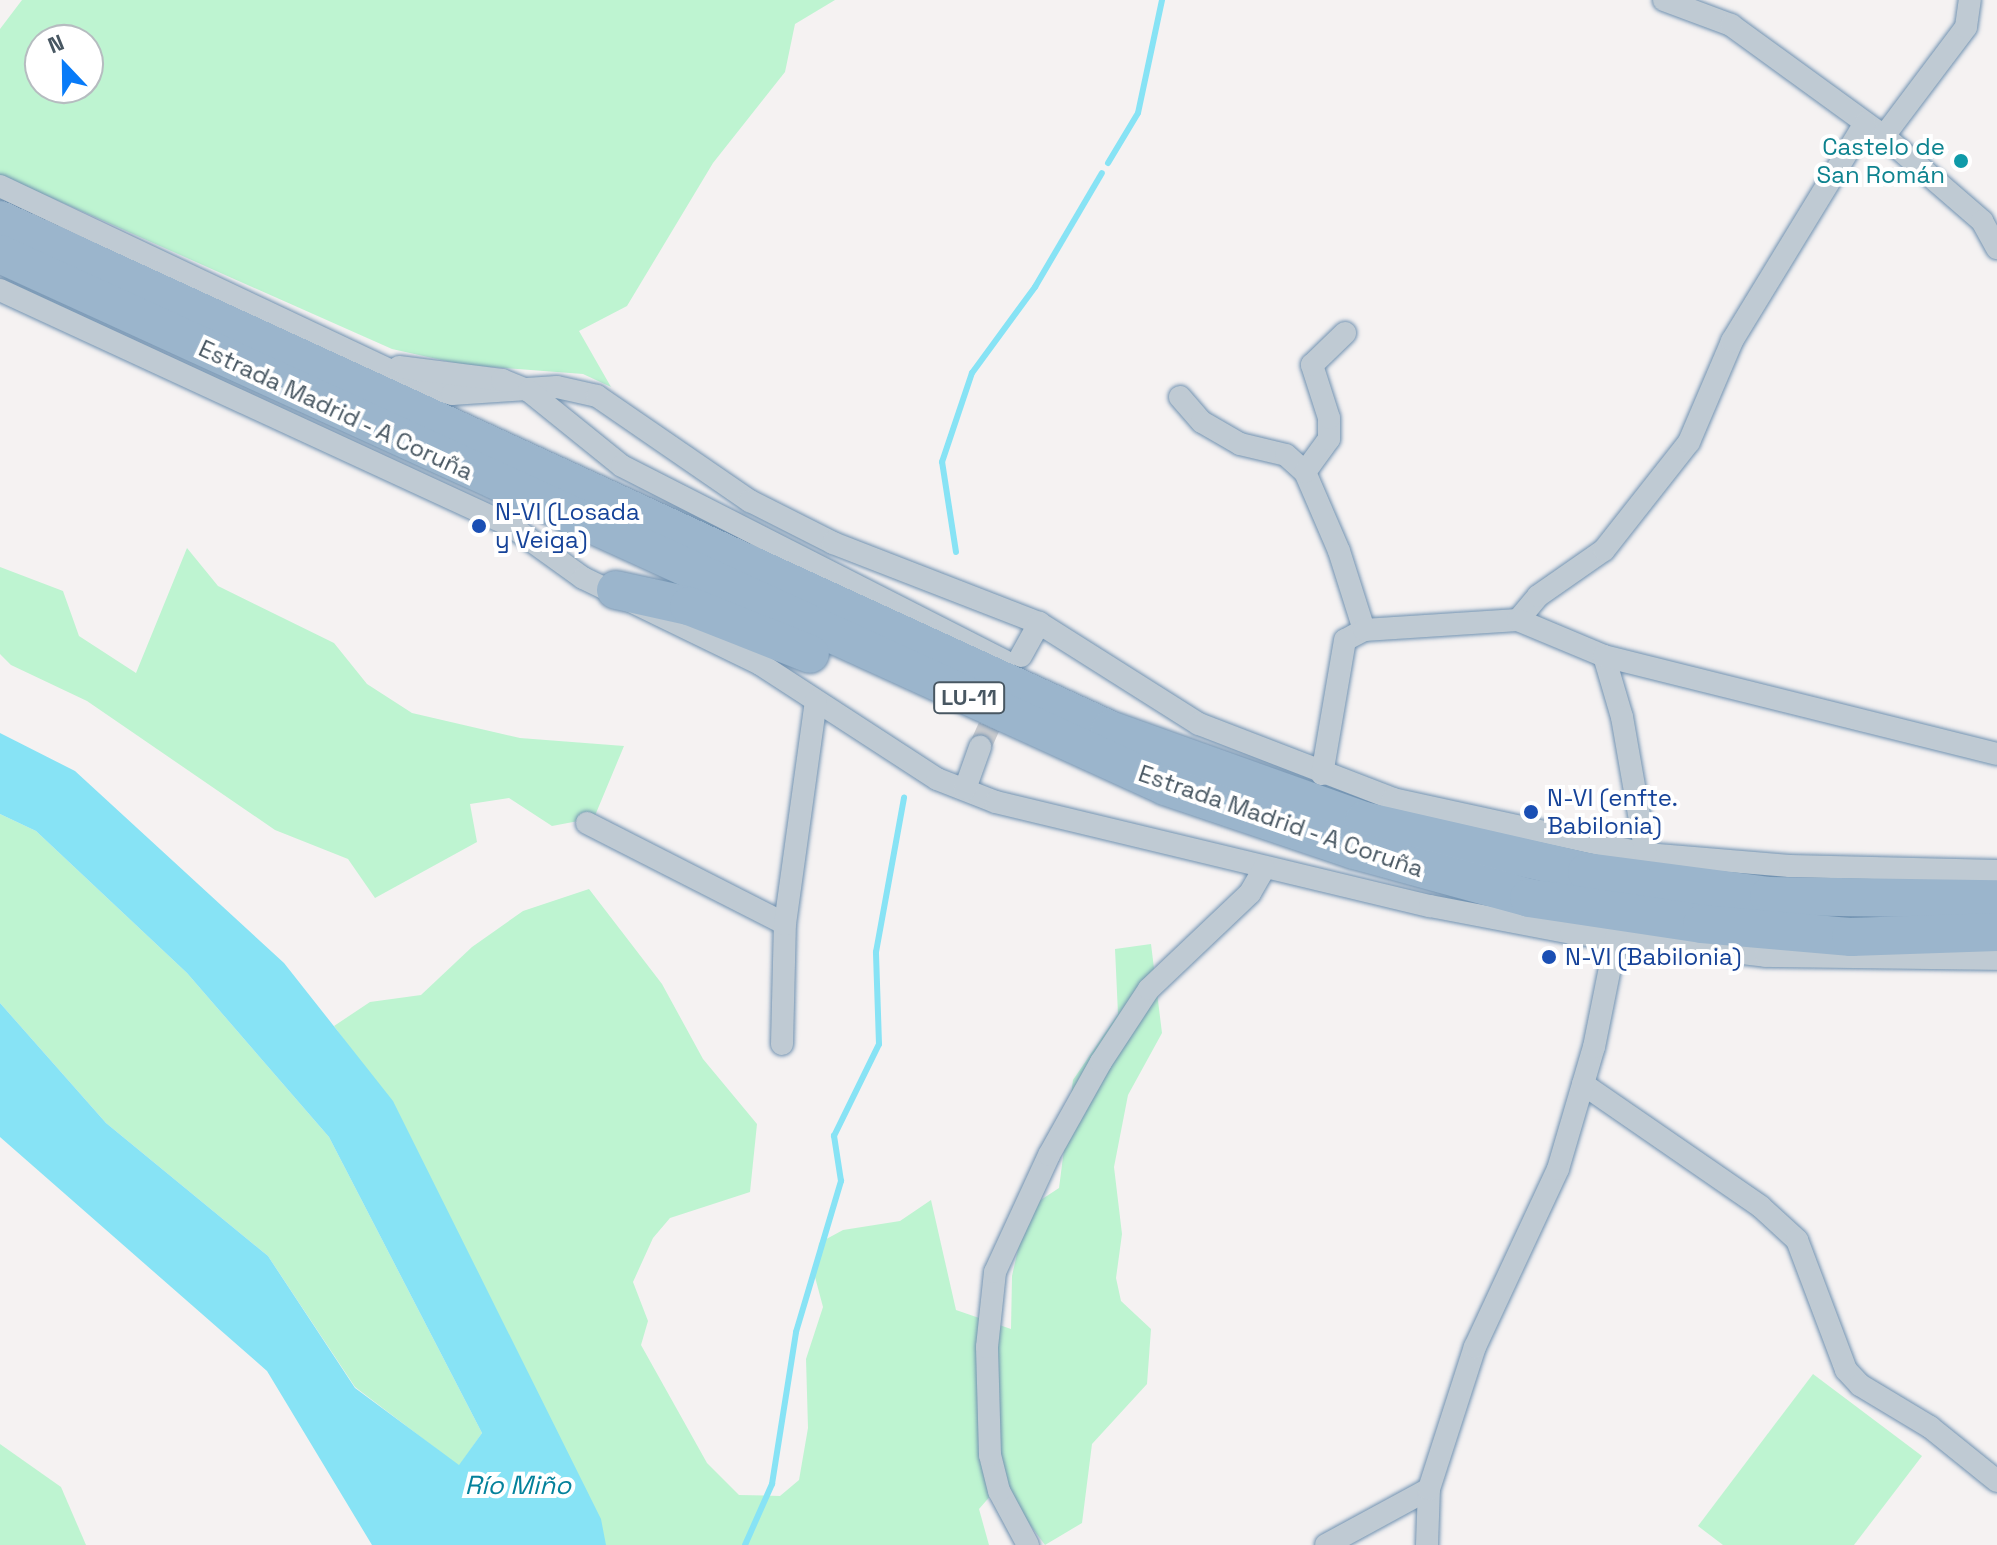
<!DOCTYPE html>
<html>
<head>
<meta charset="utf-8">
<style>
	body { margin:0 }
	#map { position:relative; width:1997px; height:1545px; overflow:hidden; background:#f5f2f2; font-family:"Space Grotesk",sans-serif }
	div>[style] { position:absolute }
	.green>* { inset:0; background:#bef4d1 }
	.water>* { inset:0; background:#87e3f5 }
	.stream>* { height:6px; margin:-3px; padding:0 3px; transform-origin:3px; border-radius:3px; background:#87e3f5 }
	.minor-tunnel>* { height:22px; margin-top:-11px; transform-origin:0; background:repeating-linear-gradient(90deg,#cacbce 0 22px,transparent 0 33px) }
	.roads { filter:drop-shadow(0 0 2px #7192b1) drop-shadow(0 0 2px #7192b1) }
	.minor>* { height:22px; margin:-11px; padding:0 11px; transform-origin:11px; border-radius:11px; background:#bfcad3 }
	.trunk>* { height:38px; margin:-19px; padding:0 19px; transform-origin:19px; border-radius:19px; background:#9bb5cc }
	.dots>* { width:22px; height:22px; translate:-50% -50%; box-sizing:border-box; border:4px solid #fff; border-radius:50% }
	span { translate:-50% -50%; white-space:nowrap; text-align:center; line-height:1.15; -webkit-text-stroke:8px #fff; paint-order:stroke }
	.shield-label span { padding:2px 6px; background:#fff; border:2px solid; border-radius:6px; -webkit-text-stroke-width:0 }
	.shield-label { font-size:22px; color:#485762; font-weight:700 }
	.culture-label { font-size:24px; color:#0d838f }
	.right { translate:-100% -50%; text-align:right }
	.street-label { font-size:24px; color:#485762 }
	.transit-label { font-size:24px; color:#164399 }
	.left { translate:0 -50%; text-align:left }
	.water-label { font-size:26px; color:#03819b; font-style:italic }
	.north { position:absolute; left:24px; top:24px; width:80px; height:80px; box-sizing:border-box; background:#fff; border:2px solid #b6bcc0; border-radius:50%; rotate:338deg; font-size:22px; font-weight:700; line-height:32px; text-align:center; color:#485762 }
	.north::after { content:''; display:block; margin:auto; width:28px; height:36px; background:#087bf8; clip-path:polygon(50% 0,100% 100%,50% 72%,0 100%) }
</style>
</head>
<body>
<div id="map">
	<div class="green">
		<div style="clip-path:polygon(evenodd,22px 0,835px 0,795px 24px,785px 72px,713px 163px,627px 306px,579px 331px,611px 387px,583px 374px,464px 365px,392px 349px,0 175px,0 29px,22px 0,40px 40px,88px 40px,88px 88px,40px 88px,40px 40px)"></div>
		<div style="clip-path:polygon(187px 548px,218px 586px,334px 643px,367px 684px,412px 713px,520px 738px,624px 746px,594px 818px,552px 826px,509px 798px,470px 804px,477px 842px,375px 898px,348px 859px,275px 830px,87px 701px,11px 665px,0 654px,0 567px,63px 591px,79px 636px,136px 673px)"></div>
		<div style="clip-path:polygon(0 814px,36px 831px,187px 973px,329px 1137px,482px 1433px,459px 1466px,355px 1387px,268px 1256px,106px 1123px,0 1003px)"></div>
		<div style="clip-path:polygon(589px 889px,662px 984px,703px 1059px,757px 1124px,750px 1192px,670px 1218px,653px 1238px,633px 1282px,648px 1321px,641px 1345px,707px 1463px,739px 1495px,780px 1496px,799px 1480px,808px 1428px,806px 1359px,823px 1307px,815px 1277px,819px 1243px,843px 1230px,900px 1221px,931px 1200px,956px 1310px,1011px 1329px,1012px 1276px,1027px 1209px,1059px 1188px,1073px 1080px,1118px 1014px,1115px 949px,1151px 944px,1162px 1033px,1128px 1095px,1114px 1167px,1122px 1234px,1116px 1278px,1121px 1301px,1151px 1329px,1147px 1384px,1092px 1444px,1082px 1523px,1045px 1545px,1000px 1485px,979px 1509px,989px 1545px,590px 1545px,350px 1048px,334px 1026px,370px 1002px,421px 995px,472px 947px,523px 911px)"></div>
		<div style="clip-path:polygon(1813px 1374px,1922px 1456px,1854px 1545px,1723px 1545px,1698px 1526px)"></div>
		<div style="clip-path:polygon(0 1444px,61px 1487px,86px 1545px,0 1545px)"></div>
	</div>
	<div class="water">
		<div style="clip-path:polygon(0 733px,75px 771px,284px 963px,393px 1101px,601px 1519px,606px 1545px,372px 1545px,267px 1371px,0 1137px,0 1003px,106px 1123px,268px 1256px,355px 1388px,459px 1465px,482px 1433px,329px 1137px,187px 973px,36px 831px,0 814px)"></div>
	</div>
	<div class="stream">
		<div style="left:1108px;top:163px;width:58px;rotate:-59deg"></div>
		<div style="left:1138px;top:113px;width:116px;rotate:-78deg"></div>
		<div style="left:956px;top:552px;width:91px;rotate:-98.8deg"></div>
		<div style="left:942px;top:462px;width:94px;rotate:-71.4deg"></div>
		<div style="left:972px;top:373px;width:107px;rotate:-53.8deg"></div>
		<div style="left:1035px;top:287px;width:132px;rotate:-59.6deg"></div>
		<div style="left:745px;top:1545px;width:67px;rotate:-66.1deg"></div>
		<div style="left:772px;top:1484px;width:154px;rotate:-81deg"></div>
		<div style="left:796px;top:1332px;width:158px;rotate:-73.4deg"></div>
		<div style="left:841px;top:1181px;width:46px;rotate:-98.8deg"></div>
		<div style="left:834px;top:1136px;width:102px;rotate:-63.9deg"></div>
		<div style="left:879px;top:1044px;width:92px;rotate:-91.9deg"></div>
		<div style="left:876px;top:952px;width:157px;rotate:-79.7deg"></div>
	</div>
	<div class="minor-tunnel">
		<div style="left:980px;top:747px;width:51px;rotate:-65.9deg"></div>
	</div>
	<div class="roads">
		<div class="minor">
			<div style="left:1664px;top:0;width:72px;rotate:20.5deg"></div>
			<div style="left:1731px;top:25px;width:189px;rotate:36deg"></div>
			<div style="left:1884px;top:136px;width:130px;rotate:40.9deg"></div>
			<div style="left:1982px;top:221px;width:31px;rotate:61deg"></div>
			<div style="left:1884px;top:136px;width:136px;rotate:-53deg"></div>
			<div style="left:1966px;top:27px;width:27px;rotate:-82deg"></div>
			<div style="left:0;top:186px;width:468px;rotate:25.3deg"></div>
			<div style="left:423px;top:386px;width:30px;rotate:15deg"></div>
			<div style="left:452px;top:394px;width:105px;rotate:-3.8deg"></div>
			<div style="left:557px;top:387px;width:41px;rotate:12.7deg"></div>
			<div style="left:597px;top:396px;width:186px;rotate:34.5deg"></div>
			<div style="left:750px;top:501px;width:93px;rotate:26.8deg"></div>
			<div style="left:833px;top:543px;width:221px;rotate:21.2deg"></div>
			<div style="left:1039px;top:623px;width:189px;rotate:32.3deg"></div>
			<div style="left:1199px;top:724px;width:208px;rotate:21.1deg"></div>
			<div style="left:1393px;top:799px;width:259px;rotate:12.3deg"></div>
			<div style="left:1646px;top:854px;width:144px;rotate:4.8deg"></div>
			<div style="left:1790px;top:866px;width:207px;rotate:1.4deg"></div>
			<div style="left:0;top:290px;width:563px;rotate:24.79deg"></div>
			<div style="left:511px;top:526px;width:89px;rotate:35.8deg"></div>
			<div style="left:583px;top:578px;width:197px;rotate:25.9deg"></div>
			<div style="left:760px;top:664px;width:211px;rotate:33deg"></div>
			<div style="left:937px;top:779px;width:63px;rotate:21.3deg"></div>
			<div style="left:996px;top:802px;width:446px;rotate:13.5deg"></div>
			<div style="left:1430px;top:906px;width:144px;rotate:10.8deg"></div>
			<div style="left:1571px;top:933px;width:196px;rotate:6.7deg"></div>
			<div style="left:1766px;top:956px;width:231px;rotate:0.7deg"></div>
			<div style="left:399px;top:367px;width:104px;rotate:7.2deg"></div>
			<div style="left:502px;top:380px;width:29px;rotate:22deg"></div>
			<div style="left:529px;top:391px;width:119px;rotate:38.9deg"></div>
			<div style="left:622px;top:466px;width:429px;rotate:27deg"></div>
			<div style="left:1180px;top:397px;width:33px;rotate:49deg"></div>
			<div style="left:1202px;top:422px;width:44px;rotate:30.1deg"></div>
			<div style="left:1240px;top:444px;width:47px;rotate:13.4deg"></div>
			<div style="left:1286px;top:455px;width:25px;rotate:42deg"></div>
			<div style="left:1305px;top:472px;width:86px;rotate:66.7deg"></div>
			<div style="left:1339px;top:551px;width:83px;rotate:72.4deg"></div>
			<div style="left:1364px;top:630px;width:21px;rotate:152deg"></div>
			<div style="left:1345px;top:640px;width:136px;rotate:99.7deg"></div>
			<div style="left:1305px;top:472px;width:41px;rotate:-54deg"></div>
			<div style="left:1329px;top:439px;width:21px;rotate:-90deg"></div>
			<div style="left:1329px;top:418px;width:56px;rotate:-107.8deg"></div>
			<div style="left:1312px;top:365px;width:46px;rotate:-44.1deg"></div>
			<div style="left:1518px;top:620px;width:31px;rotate:-50deg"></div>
			<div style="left:1538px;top:596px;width:80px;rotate:-34.9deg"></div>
			<div style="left:1604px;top:550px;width:137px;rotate:-51.8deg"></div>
			<div style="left:1689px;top:442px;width:110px;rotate:-66.9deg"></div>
			<div style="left:1732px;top:341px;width:255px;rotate:-58.6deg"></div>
			<div style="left:1364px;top:630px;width:154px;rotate:-3.7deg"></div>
			<div style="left:1518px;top:620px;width:93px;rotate:22.7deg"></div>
			<div style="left:1604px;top:656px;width:64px;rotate:73.6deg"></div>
			<div style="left:1622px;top:717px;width:139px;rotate:80.1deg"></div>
			<div style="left:1021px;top:656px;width:38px;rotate:-61deg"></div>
			<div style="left:1604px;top:656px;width:405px;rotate:14deg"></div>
			<div style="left:965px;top:789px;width:45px;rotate:-70.3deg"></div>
			<div style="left:587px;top:823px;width:222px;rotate:27deg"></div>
			<div style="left:782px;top:1044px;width:120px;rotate:-88.6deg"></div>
			<div style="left:785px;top:924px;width:225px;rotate:-82.1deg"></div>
			<div style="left:1583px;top:1084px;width:216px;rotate:34.6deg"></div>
			<div style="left:1761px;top:1207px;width:49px;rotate:42.5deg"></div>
			<div style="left:1797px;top:1240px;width:139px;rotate:69.3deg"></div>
			<div style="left:1846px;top:1370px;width:21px;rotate:47deg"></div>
			<div style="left:1860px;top:1385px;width:82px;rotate:31deg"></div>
			<div style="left:1930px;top:1427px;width:86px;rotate:38.9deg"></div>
			<div style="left:1028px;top:1545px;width:61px;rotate:-118.2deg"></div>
			<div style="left:999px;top:1491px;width:37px;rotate:-104deg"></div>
			<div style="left:990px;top:1455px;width:108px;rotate:-91.6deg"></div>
			<div style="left:987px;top:1347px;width:75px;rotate:-83.9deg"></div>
			<div style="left:995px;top:1272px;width:129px;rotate:-65.2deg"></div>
			<div style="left:1049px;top:1155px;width:107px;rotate:-60.8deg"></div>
			<div style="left:1101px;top:1062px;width:87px;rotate:-56.7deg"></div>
			<div style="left:1149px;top:989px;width:139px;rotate:-43.5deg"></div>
			<div style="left:1250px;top:893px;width:28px;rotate:-60deg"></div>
			<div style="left:1326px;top:1545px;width:117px;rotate:-28.5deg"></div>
			<div style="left:1427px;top:1545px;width:56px;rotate:-88deg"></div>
			<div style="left:1429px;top:1489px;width:149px;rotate:-72.1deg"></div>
			<div style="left:1475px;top:1347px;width:196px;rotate:-65deg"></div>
			<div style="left:1558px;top:1169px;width:127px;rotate:-73.6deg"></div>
			<div style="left:1594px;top:1047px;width:111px;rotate:-78.6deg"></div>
		</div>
		<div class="trunk">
			<div style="left:0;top:220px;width:1222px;rotate:24.68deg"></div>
			<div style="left:1110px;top:730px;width:270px;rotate:19.7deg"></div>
			<div style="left:1364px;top:821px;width:229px;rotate:12.9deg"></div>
			<div style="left:1587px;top:872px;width:184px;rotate:7.5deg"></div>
			<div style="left:1769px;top:896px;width:228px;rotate:0.8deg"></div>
			<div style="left:0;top:254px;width:1281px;rotate:24.54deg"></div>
			<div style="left:1165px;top:786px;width:200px;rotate:18.7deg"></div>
			<div style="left:1354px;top:850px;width:181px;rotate:15.3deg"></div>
			<div style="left:1529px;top:898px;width:175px;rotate:8.5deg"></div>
			<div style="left:1702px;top:924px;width:150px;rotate:5deg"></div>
			<div style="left:1851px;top:937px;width:146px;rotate:-2deg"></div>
			<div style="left:616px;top:590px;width:75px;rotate:12.4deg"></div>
			<div style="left:689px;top:606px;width:130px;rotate:21.6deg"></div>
		</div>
	</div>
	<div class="dots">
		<div style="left:1961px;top:161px;background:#0f9aa8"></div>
		<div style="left:479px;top:526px;background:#1a4fb4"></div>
		<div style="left:1531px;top:812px;background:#1a4fb4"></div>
		<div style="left:1549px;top:957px;background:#1a4fb4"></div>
	</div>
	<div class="shield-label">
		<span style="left:969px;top:698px">LU-11</span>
	</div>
	<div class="culture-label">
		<span class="right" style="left:1945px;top:161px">Castelo de<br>San Román</span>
	</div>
	<div class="street-label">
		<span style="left:336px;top:410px;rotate:25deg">Estrada Madrid - A Coruña</span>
		<span style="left:1281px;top:821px;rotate:19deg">Estrada Madrid - A Coruña</span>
	</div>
	<div class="transit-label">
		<span class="left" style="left:495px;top:526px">N-VI (Losada<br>y Veiga)</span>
		<span class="left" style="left:1547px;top:812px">N-VI (enfte.<br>Babilonia)</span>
		<span class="left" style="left:1565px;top:957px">N-VI (Babilonia)</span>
	</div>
	<div class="water-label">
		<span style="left:518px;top:1486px">Río Miño</span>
	</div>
	<div class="north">N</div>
</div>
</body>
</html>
